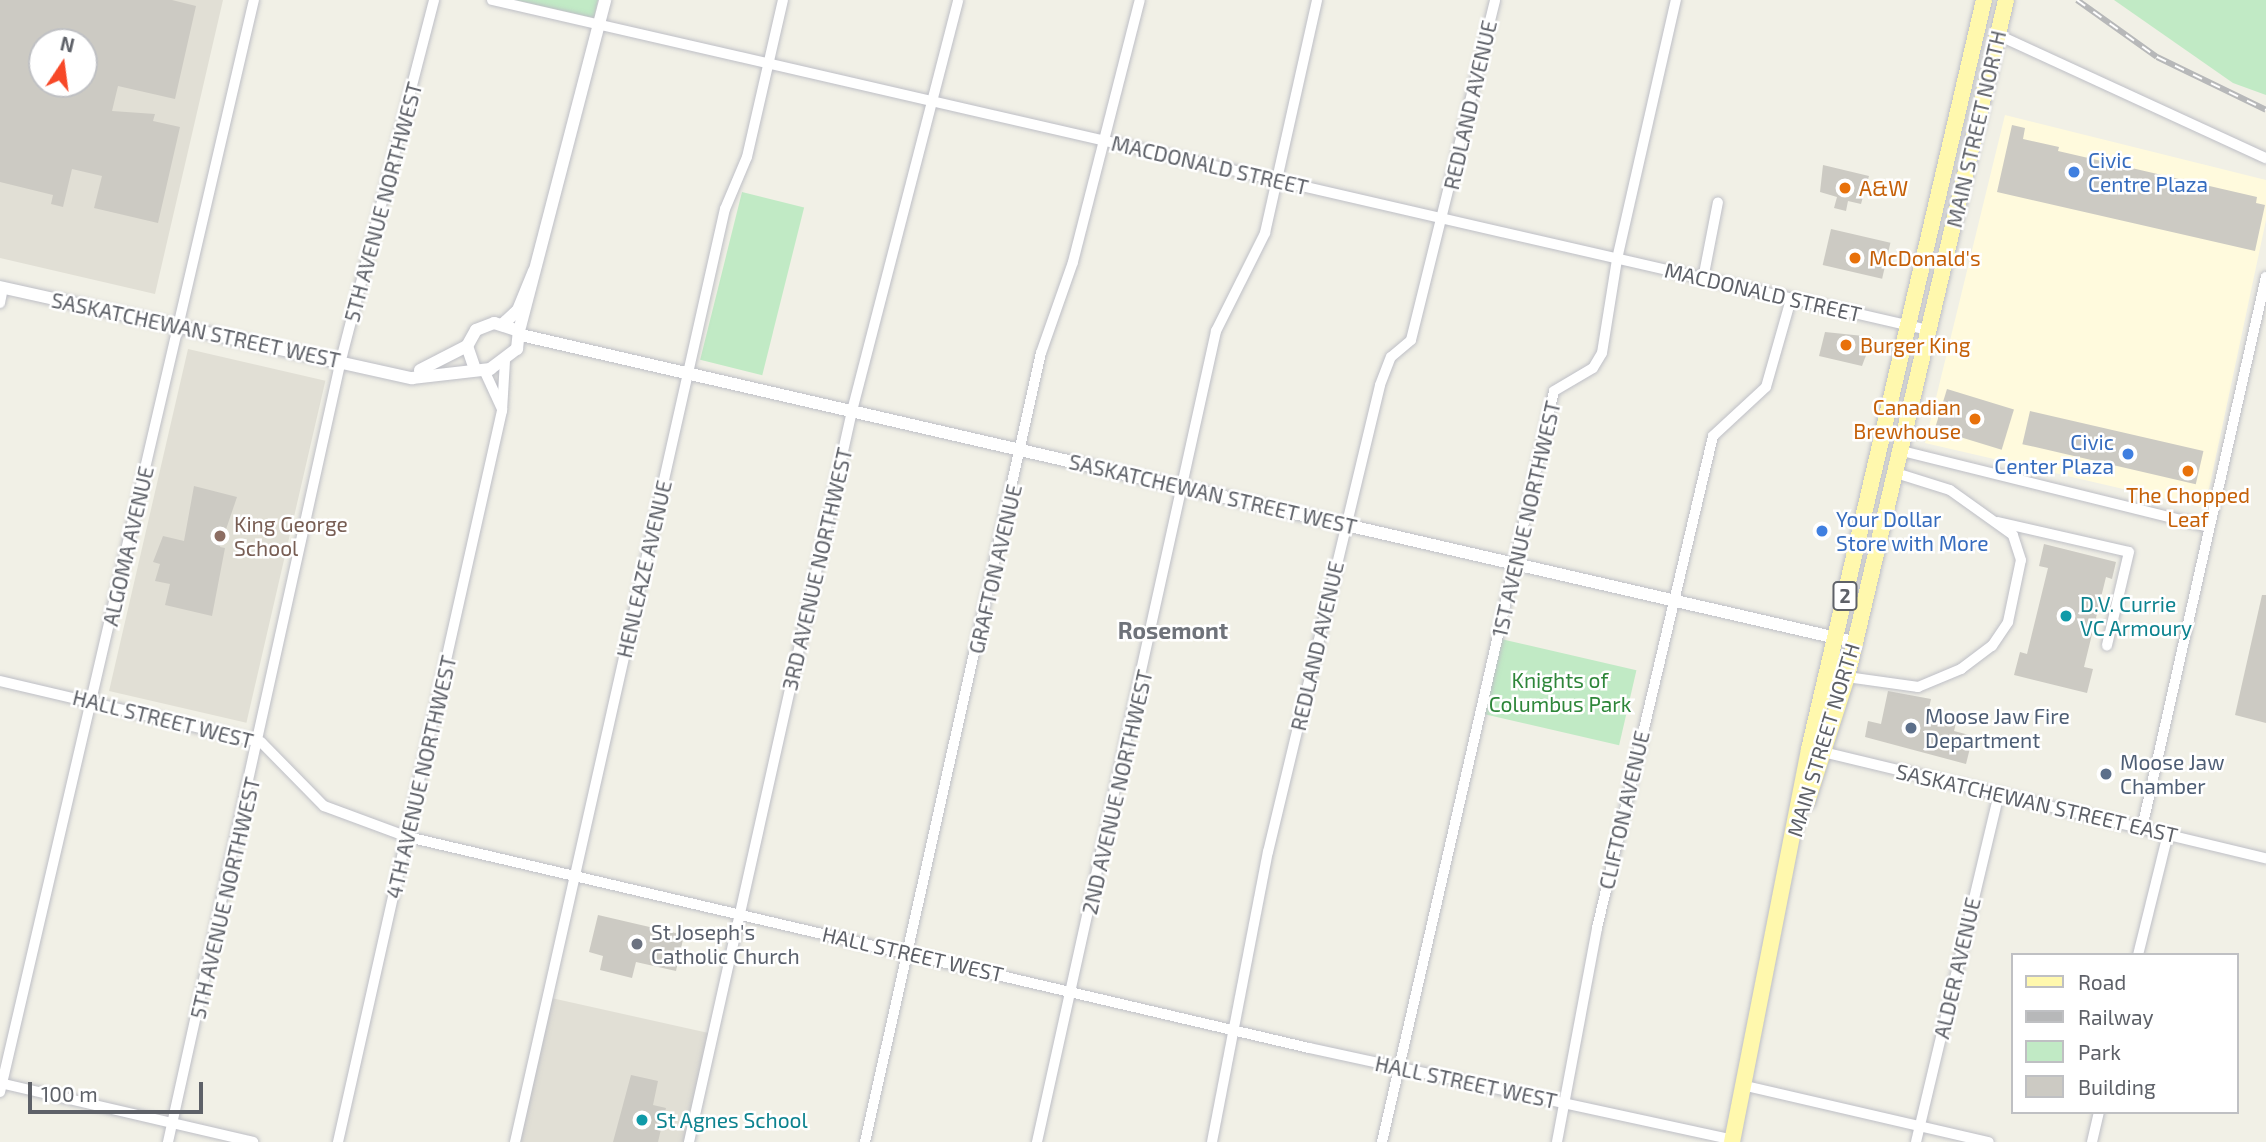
<!DOCTYPE html>
<html>
<head>
<meta charset="utf-8">
<style>
	body { margin:0 }
	#map { position:relative; width:2266px; height:1142px; overflow:hidden; background:#f1f0e6; font-family:"Exo 2",sans-serif }
	div>[style] { position:absolute }
	.commercial>* { inset:0; background:#fffadd }
	.education>* { inset:0; background:#e1dfd5; transform-origin:0 0 }
	.green>* { inset:0; background:#c1eac5; transform-origin:0 0 }
	.building>* { inset:0; background:#cccac3; transform-origin:0 0 }
	.roads { filter:drop-shadow(0 0 2px #bebfc6) drop-shadow(0 0 2px #bebfc6) }
	.minor>* { height:10px; margin:-5px; padding:0 5px; transform-origin:5px; border-radius:5px; background:#fff }
	.tertiary>* { height:12px; margin:-6px; padding:0 6px; transform-origin:6px; border-radius:6px; background:#fff }
	.primary>* { height:16px; margin:-8px; padding:0 8px; transform-origin:8px; border-radius:8px; background:#fff8ad }
	.rail>* { height:6px; margin-top:-3px; transform-origin:0; background:repeating-linear-gradient(90deg,#fff 0 10px,#b7b8b9 0 20px); box-sizing:border-box; border-block:2px solid #b7b8b9 }
	.dots>* { width:19px; height:19px; translate:-50% -50%; box-sizing:border-box; border:4px solid #fff; border-radius:50% }
	span { translate:-50% -50%; white-space:nowrap; text-align:center; line-height:1.15; -webkit-text-stroke:5px #fff; paint-order:stroke }
	.shield-label span { padding:2px 5px; background:#fff; border:2px solid; border-radius:5px; -webkit-text-stroke-width:0 }
	.shield-label { font-size:19px; color:#5e6168; font-weight:700 }
	.street-label { font-size:21px; color:#5e6168 }
	.shop-label { font-size:21px; color:#366cbe }
	.left { translate:0 -50%; text-align:left }
	.right { translate:-100% -50%; text-align:right }
	.food-label { font-size:21px; color:#c56008 }
	.education-label { font-size:21px; color:#785e54 }
	.culture-label { font-size:21px; color:#0d838f }
	.park-label { font-size:21px; color:#2e863a }
	.service-label { font-size:21px; color:#4e5e75 }
	.worship-label { font-size:21px; color:#5b616d }
	.neighbourhood-label { font-size:23px; color:#6f737a; font-weight:700 }
	.legend { position:absolute; left:2011px; top:953px; width:228px; height:161px; box-sizing:border-box; background:#fff; border:2px solid #bfc0c3; margin:0; padding:9px 12px; list-style:none; font-size:21px; color:#5e6168 }
	.legend li { display:flex; align-items:center; gap:14px; height:35px }
	.legend b { width:35px; border:2px solid #bfc0c3 }
	.north { position:absolute; left:28px; top:28px; width:70px; height:70px; box-sizing:border-box; background:#fff; border:2px solid #bfc0c3; border-radius:50%; rotate:13deg; font-size:19px; font-weight:700; line-height:28px; text-align:center; color:#5e6168 }
	.north::after { content:''; display:block; margin:auto; width:24px; height:32px; background:#f74827; clip-path:polygon(50% 0,100% 100%,50% 72%,0 100%) }
	.scale { position:absolute; left:28px; top:1082px; width:175px; height:32px; box-sizing:border-box; border:4px solid #5e6168; border-top:0; padding-left:9px; font-size:21px; line-height:24px; white-space:nowrap; color:#5e6168; -webkit-text-stroke:5px #fff; paint-order:stroke }
</style>
</head>
<body>
<div id="map">
	<div class="commercial">
		<div style="clip-path:polygon(2005px 115px,2266px 180px,2266px 220px,2205px 508px,1925px 443px)"></div>
	</div>
	<div class="education">
		<div style="clip-path:polygon(evenodd,0 0,223px 0,155px 294px,0 258px,0 0,42px 42px,84px 42px,84px 84px,42px 84px,42px 42px)"></div>
		<div style="left:188px;top:349px;width:141px;height:351px;rotate:13deg"></div>
		<div style="clip-path:polygon(547px 997px,713px 1034px,689px 1142px,516px 1142px)"></div>
	</div>
	<div class="green">
		<div style="clip-path:polygon(515px 0,598px 0,594px 18px)"></div>
		<div style="clip-path:polygon(2114px 0,2266px 0,2266px 95px,2233px 83px)"></div>
		<div style="left:742px;top:192px;width:64px;height:173px;rotate:14deg"></div>
		<div style="left:1501px;top:639px;width:139px;height:77px;rotate:13deg"></div>
	</div>
	<div class="building">
		<div style="clip-path:polygon(evenodd,0 0,172px 0,196px 6px,175px 99px,118px 86px,112px 111px,155px 114px,153px 121px,180px 127px,158px 223px,94px 208px,102px 176px,72px 169px,63px 207px,51px 204px,53px 195px,0 182px,0 0,42px 42px,84px 42px,84px 84px,42px 84px,42px 42px)"></div>
		<div style="clip-path:polygon(2012px 125px,2025px 128px,2023px 139px,2059px 147px,2058px 151px,2257px 197px,2256px 203px,2265px 205px,2255px 251px,1997px 192px)"></div>
		<div style="clip-path:polygon(1823px 165px,1869px 176px,1861px 204px,1848px 201px,1846px 211px,1834px 208px,1837px 197px,1820px 192px)"></div>
		<div style="left:1831px;top:229px;width:61px;height:37px;rotate:13deg"></div>
		<div style="clip-path:polygon(1825px 332px,1873px 337px,1862px 366px,1819px 356px)"></div>
		<div style="left:1947px;top:389px;width:70px;height:42px;rotate:17deg"></div>
		<div style="left:2030px;top:411px;width:178px;height:34px;rotate:13deg"></div>
		<div style="clip-path:polygon(194px 486px,237px 497px,220px 547px,225px 548px,212px 616px,165px 605px,170px 584px,155px 581px,160px 564px,153px 562px,163px 536px,184px 541px)"></div>
		<div style="clip-path:polygon(2044px 544px,2116px 562px,2112px 579px,2106px 577px,2084px 667px,2093px 669px,2087px 693px,2014px 675px,2020px 652px,2027px 654px,2048px 568px,2039px 566px)"></div>
		<div style="clip-path:polygon(2262px 595px,2266px 595px,2266px 723px,2235px 715px)"></div>
		<div style="clip-path:polygon(1888px 691px,1931px 699px,1928px 712px,1957px 719px,1954px 731px,1973px 736px,1966px 764px,1865px 737px,1868px 721px,1881px 724px)"></div>
		<div style="clip-path:polygon(598px 915px,684px 935px,676px 971px,636px 962px,632px 978px,600px 970px,603px 956px,589px 952px)"></div>
		<div style="clip-path:polygon(631px 1075px,658px 1081px,653px 1105px,666px 1108px,658px 1142px,613px 1142px)"></div>
	</div>
	<div class="roads">
		<div class="minor">
			<div style="left:492px;top:0;width:1473px;rotate:12.94deg"></div>
			<div style="left:1998px;top:35px;width:295px;rotate:24.7deg"></div>
			<div style="left:1703px;top:279px;width:78px;rotate:-79deg"></div>
			<div style="left:0;top:303px;width:15px;rotate:-79deg"></div>
			<div style="left:484px;top:370px;width:43px;rotate:65.2deg"></div>
			<div style="left:1898px;top:450px;width:320px;rotate:13.9deg"></div>
			<div style="left:1998px;top:522px;width:134px;rotate:12.9deg"></div>
			<div style="left:2129px;top:552px;width:96px;rotate:103.3deg"></div>
			<div style="left:1847px;top:677px;width:72px;rotate:8deg"></div>
			<div style="left:1918px;top:687px;width:47px;rotate:-22.7deg"></div>
			<div style="left:1961px;top:669px;width:39px;rotate:-37deg"></div>
			<div style="left:1992px;top:646px;width:29px;rotate:-56deg"></div>
			<div style="left:2008px;top:622px;width:63px;rotate:-78.2deg"></div>
			<div style="left:2021px;top:560px;width:26px;rotate:-108deg"></div>
			<div style="left:2013px;top:535px;width:77px;rotate:-144.5deg"></div>
			<div style="left:1950px;top:490px;width:60px;rotate:-162.5deg"></div>
			<div style="left:0;top:681px;width:268px;rotate:13.2deg"></div>
			<div style="left:261px;top:742px;width:90px;rotate:45.5deg"></div>
			<div style="left:324px;top:806px;width:90px;rotate:20.3deg"></div>
			<div style="left:408px;top:837px;width:925px;rotate:13.18deg"></div>
			<div style="left:1309px;top:1048px;width:434px;rotate:12.2deg"></div>
			<div style="left:1819px;top:751px;width:460px;rotate:13.5deg"></div>
			<div style="left:2142px;top:828px;width:565px;rotate:-77.32deg"></div>
			<div style="left:2138px;top:955px;width:125px;rotate:-76.1deg"></div>
			<div style="left:0;top:1083px;width:260px;rotate:13.1deg"></div>
			<div style="left:1746px;top:1086px;width:249px;rotate:13deg"></div>
			<div style="left:0;top:1092px;width:1121px;rotate:-76.91deg"></div>
			<div style="left:168px;top:1142px;width:801px;rotate:-77.53deg"></div>
			<div style="left:341px;top:360px;width:372px;rotate:-75.5deg"></div>
			<div style="left:338px;top:1142px;width:749px;rotate:-77.36deg"></div>
			<div style="left:502px;top:411px;width:50px;rotate:-86.6deg"></div>
			<div style="left:515px;top:1142px;width:956px;rotate:-77.32deg"></div>
			<div style="left:725px;top:209px;width:56px;rotate:-67.1deg"></div>
			<div style="left:747px;top:157px;width:161px;rotate:-77.1deg"></div>
			<div style="left:689px;top:1142px;width:749px;rotate:-77.43deg"></div>
			<div style="left:852px;top:411px;width:424px;rotate:-75.5deg"></div>
			<div style="left:865px;top:1142px;width:808px;rotate:-77.43deg"></div>
			<div style="left:1041px;top:353px;width:96px;rotate:-70.6deg"></div>
			<div style="left:1073px;top:262px;width:270px;rotate:-75.7deg"></div>
			<div style="left:1037px;top:1142px;width:831px;rotate:-77.55deg"></div>
			<div style="left:1216px;top:331px;width:110px;rotate:-63.4deg"></div>
			<div style="left:1265px;top:233px;width:239px;rotate:-77.4deg"></div>
			<div style="left:1212px;top:1142px;width:295px;rotate:-79.1deg"></div>
			<div style="left:1268px;top:852px;width:480px;rotate:-76.5deg"></div>
			<div style="left:1380px;top:385px;width:30px;rotate:-69deg"></div>
			<div style="left:1391px;top:357px;width:26px;rotate:-40deg"></div>
			<div style="left:1411px;top:340px;width:350px;rotate:-76.1deg"></div>
			<div style="left:1382px;top:1142px;width:770px;rotate:-77.1deg"></div>
			<div style="left:1554px;top:391px;width:45px;rotate:-30.5deg"></div>
			<div style="left:1593px;top:368px;width:17px;rotate:-59deg"></div>
			<div style="left:1602px;top:353px;width:95px;rotate:-80.9deg"></div>
			<div style="left:1617px;top:259px;width:266px;rotate:-77.2deg"></div>
			<div style="left:1557px;top:1142px;width:218px;rotate:-79.4deg"></div>
			<div style="left:1597px;top:928px;width:505px;rotate:-76.73deg"></div>
			<div style="left:1713px;top:436px;width:72px;rotate:-42.8deg"></div>
			<div style="left:1766px;top:387px;width:91px;rotate:-74.1deg"></div>
			<div style="left:1916px;top:1142px;width:358px;rotate:-76.6deg"></div>
			<div style="left:2092px;top:1142px;width:31px;rotate:-77deg"></div>
		</div>
		<div class="tertiary">
			<div style="left:0;top:287px;width:422px;rotate:12.5deg"></div>
			<div style="left:412px;top:378px;width:79px;rotate:-6.6deg"></div>
			<div style="left:490px;top:369px;width:34px;rotate:-37deg"></div>
			<div style="left:517px;top:349px;width:18px;rotate:-84deg"></div>
			<div style="left:519px;top:331px;width:26px;rotate:-162deg"></div>
			<div style="left:494px;top:323px;width:19px;rotate:159deg"></div>
			<div style="left:476px;top:330px;width:18px;rotate:119deg"></div>
			<div style="left:467px;top:346px;width:24px;rotate:71deg"></div>
			<div style="left:503px;top:324px;width:21px;rotate:-43deg"></div>
			<div style="left:518px;top:310px;width:42px;rotate:-67.7deg"></div>
			<div style="left:519px;top:331px;width:342px;rotate:-75.4deg"></div>
			<div style="left:521px;top:335px;width:1368px;rotate:12.97deg"></div>
			<div style="left:420px;top:370px;width:53px;rotate:-27.1deg"></div>
		</div>
		<div class="primary">
			<div style="left:1807px;top:802px;width:131px;rotate:-72.3deg"></div>
			<div style="left:1847px;top:677px;width:695px;rotate:-76.78deg"></div>
			<div style="left:1732px;top:1142px;width:400px;rotate:-78.9deg"></div>
			<div style="left:1809px;top:749px;width:769px;rotate:-76.85deg"></div>
		</div>
	</div>
	<div class="rail">
		<div style="left:2077px;top:0;width:98px;rotate:35.5deg"></div>
		<div style="left:2157px;top:57px;width:121px;rotate:25.9deg"></div>
	</div>
	<div class="dots">
		<div style="left:2074px;top:172px;background:#3f7fe0"></div>
		<div style="left:1845px;top:188px;background:#e8710a"></div>
		<div style="left:1855px;top:258px;background:#e8710a"></div>
		<div style="left:1846px;top:345px;background:#e8710a"></div>
		<div style="left:1975px;top:419px;background:#e8710a"></div>
		<div style="left:2128px;top:454px;background:#3f7fe0"></div>
		<div style="left:2188px;top:471px;background:#e8710a"></div>
		<div style="left:1822px;top:531px;background:#3f7fe0"></div>
		<div style="left:220px;top:536px;background:#8d6e63"></div>
		<div style="left:2066px;top:616px;background:#0f9aa8"></div>
		<div style="left:1911px;top:728px;background:#5c6f8a"></div>
		<div style="left:2106px;top:774px;background:#5c6f8a"></div>
		<div style="left:637px;top:944px;background:#6b7280"></div>
		<div style="left:642px;top:1120px;background:#0f9aa8"></div>
	</div>
	<div class="shield-label">
		<span style="left:1845px;top:596px">2</span>
	</div>
	<div class="street-label">
		<span style="left:1470px;top:105px;rotate:-77deg">REDLAND AVENUE</span>
		<span style="left:1976px;top:129px;rotate:-77deg">MAIN STREET NORTH</span>
		<span style="left:1210px;top:165px;rotate:13deg">MACDONALD STREET</span>
		<span style="left:383px;top:202px;rotate:-75deg">5TH AVENUE NORTHWEST</span>
		<span style="left:1763px;top:292px;rotate:13deg">MACDONALD STREET</span>
		<span style="left:196px;top:330px;rotate:12deg">SASKATCHEWAN STREET WEST</span>
		<span style="left:1213px;top:494px;rotate:13deg">SASKATCHEWAN STREET WEST</span>
		<span style="left:1526px;top:519px;rotate:-77deg">1ST AVENUE NORTHWEST</span>
		<span style="left:128px;top:546px;rotate:-77deg">ALGOMA AVENUE</span>
		<span style="left:644px;top:569px;rotate:-77deg">HENLEAZE AVENUE</span>
		<span style="left:817px;top:569px;rotate:-77deg">3RD AVENUE NORTHWEST</span>
		<span style="left:995px;top:569px;rotate:-77deg">GRAFTON AVENUE</span>
		<span style="left:1317px;top:646px;rotate:-77deg">REDLAND AVENUE</span>
		<span style="left:163px;top:719px;rotate:14deg">HALL STREET WEST</span>
		<span style="left:1823px;top:740px;rotate:-73deg">MAIN STREET NORTH</span>
		<span style="left:421px;top:777px;rotate:-77deg">4TH AVENUE NORTHWEST</span>
		<span style="left:1117px;top:792px;rotate:-77deg">2ND AVENUE NORTHWEST</span>
		<span style="left:2037px;top:803px;rotate:13deg">SASKATCHEWAN STREET EAST</span>
		<span style="left:1624px;top:810px;rotate:-77deg">CLIFTON AVENUE</span>
		<span style="left:225px;top:898px;rotate:-77deg">5TH AVENUE NORTHWEST</span>
		<span style="left:913px;top:954px;rotate:13deg">HALL STREET WEST</span>
		<span style="left:1957px;top:968px;rotate:-77deg">ALDER AVENUE</span>
		<span style="left:1466px;top:1082px;rotate:12deg">HALL STREET WEST</span>
	</div>
	<div class="shop-label">
		<span class="left" style="left:2088px;top:172px">Civic<br>Centre Plaza</span>
		<span class="right" style="left:2114px;top:454px">Civic<br>Center Plaza</span>
		<span class="left" style="left:1836px;top:531px">Your Dollar<br>Store with More</span>
	</div>
	<div class="food-label">
		<span class="left" style="left:1859px;top:188px">A&amp;W</span>
		<span class="left" style="left:1869px;top:258px">McDonald's</span>
		<span class="left" style="left:1860px;top:345px">Burger King</span>
		<span class="right" style="left:1961px;top:419px">Canadian<br>Brewhouse</span>
		<span style="left:2188px;top:507px">The Chopped<br>Leaf</span>
	</div>
	<div class="education-label">
		<span class="left" style="left:234px;top:536px">King George<br>School</span>
	</div>
	<div class="culture-label">
		<span class="left" style="left:2080px;top:616px">D.V. Currie<br>VC Armoury</span>
		<span class="left" style="left:656px;top:1120px">St Agnes School</span>
	</div>
	<div class="park-label">
		<span style="left:1560px;top:692px">Knights of<br>Columbus Park</span>
	</div>
	<div class="service-label">
		<span class="left" style="left:1925px;top:728px">Moose Jaw Fire<br>Department</span>
		<span class="left" style="left:2120px;top:774px">Moose Jaw<br>Chamber</span>
	</div>
	<div class="worship-label">
		<span class="left" style="left:651px;top:944px">St Joseph's<br>Catholic Church</span>
	</div>
	<div class="neighbourhood-label">
		<span style="left:1173px;top:630px">Rosemont</span>
	</div>
	<ul class="legend">
	<li><b style="height:9px;background:#fff8ad"></b>Road</li>
	<li><b style="height:9px;background:#b7b8b9"></b>Railway</li>
	<li><b style="height:19px;background:#c1eac5"></b>Park</li>
	<li><b style="height:19px;background:#cccac3"></b>Building</li>
	</ul>
	<div class="north">N</div>
	<div class="scale">100 m</div>
</div>
</body>
</html>
